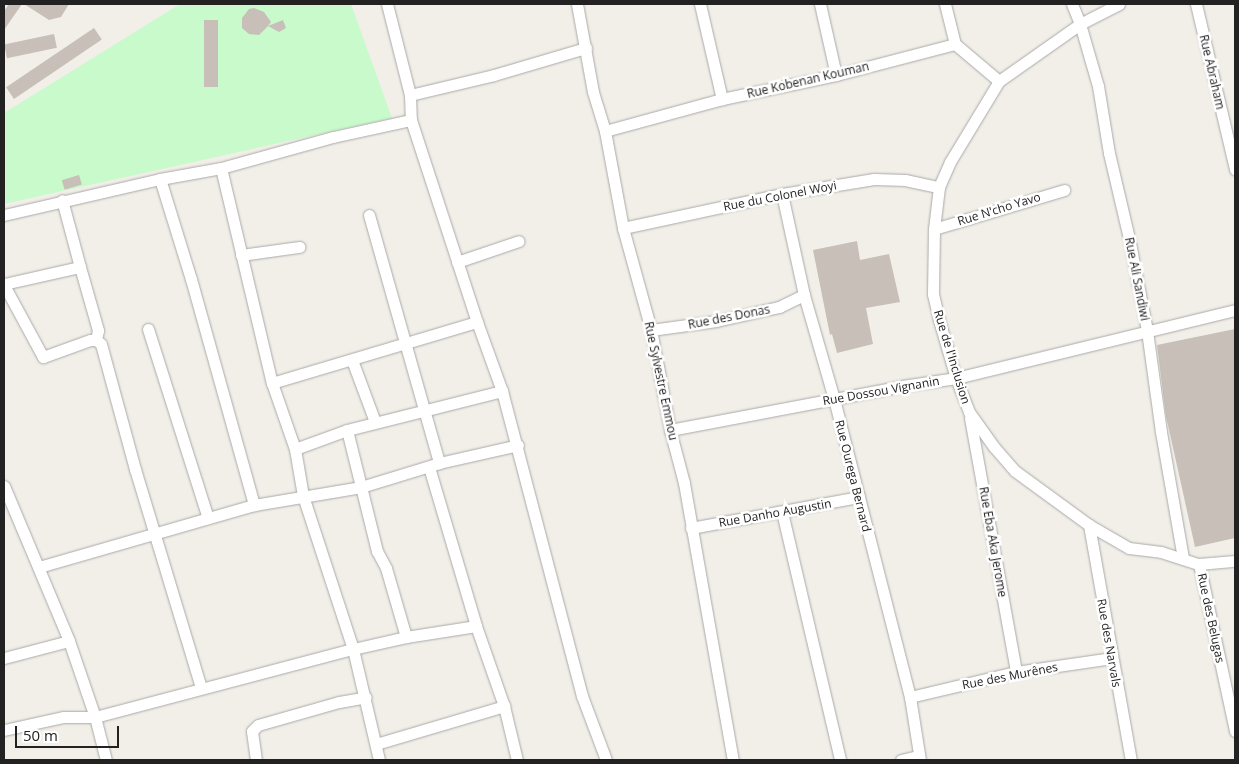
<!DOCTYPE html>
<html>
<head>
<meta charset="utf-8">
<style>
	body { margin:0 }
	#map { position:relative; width:1239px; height:764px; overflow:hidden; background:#f2efe9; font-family:"Open Sans",sans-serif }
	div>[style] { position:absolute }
	.park>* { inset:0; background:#c8facc }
	.building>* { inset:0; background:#c7bfb8; transform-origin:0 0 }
	.roads { filter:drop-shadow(0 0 1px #a9a9a9) drop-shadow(0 0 1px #a9a9a9) }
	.minor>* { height:11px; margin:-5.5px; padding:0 5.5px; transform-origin:5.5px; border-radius:5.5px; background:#fff }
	span { translate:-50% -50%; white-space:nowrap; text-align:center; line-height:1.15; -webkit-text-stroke:5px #fff; paint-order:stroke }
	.street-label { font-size:12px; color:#222 }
	.frame { position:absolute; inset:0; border:5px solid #222; pointer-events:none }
	.scale { position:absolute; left:15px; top:726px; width:104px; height:22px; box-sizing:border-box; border:2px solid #222; border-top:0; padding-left:6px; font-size:15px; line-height:18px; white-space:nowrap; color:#222; -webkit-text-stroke:4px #fff; paint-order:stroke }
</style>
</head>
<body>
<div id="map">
	<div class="park">
		<div style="clip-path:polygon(180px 4px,351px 4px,392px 118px,4px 204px,4px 113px)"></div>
	</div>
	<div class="building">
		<div style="clip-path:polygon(9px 4px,22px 4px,4px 30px,4px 11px)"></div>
		<div style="clip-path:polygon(24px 4px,69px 4px,61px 17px,49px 20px)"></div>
		<div style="clip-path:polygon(254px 8px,264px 12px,271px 22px,268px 26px,283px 20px,286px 28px,279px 32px,268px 26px,259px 35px,249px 34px,242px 28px,242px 18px,249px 9px)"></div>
		<div style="left:204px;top:20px;width:14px;height:67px"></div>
		<div style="left:94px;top:28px;width:14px;height:106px;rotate:56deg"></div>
		<div style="left:54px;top:34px;width:14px;height:51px;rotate:78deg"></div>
		<div style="left:79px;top:175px;width:10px;height:18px;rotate:73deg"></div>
		<div style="clip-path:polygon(857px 241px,860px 260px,889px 254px,900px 302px,866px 308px,873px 344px,837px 353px,832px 334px,830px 335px,813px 250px)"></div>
		<div style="clip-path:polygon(1235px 329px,1235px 538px,1195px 547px,1166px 416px,1157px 345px)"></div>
	</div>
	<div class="roads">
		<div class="minor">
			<div style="left:387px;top:4px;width:94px;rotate:75.8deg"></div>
			<div style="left:410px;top:95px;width:25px;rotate:88deg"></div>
			<div style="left:577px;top:4px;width:89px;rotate:79.7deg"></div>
			<div style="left:593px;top:92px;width:41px;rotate:72.9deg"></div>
			<div style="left:605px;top:131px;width:99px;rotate:79.5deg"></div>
			<div style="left:623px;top:228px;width:106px;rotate:74.6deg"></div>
			<div style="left:651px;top:330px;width:102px;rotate:79.2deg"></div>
			<div style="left:670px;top:430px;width:55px;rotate:75.2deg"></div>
			<div style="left:684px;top:483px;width:281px;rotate:80deg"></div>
			<div style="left:700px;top:4px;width:98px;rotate:77deg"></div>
			<div style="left:820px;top:4px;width:73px;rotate:77.3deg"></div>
			<div style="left:945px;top:4px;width:41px;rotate:76deg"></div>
			<div style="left:1072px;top:4px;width:22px;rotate:68deg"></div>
			<div style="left:1080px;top:24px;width:65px;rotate:73.8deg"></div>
			<div style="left:1098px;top:86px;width:68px;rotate:80.7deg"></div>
			<div style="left:1109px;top:153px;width:87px;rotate:76.8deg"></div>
			<div style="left:1129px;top:238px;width:95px;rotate:79deg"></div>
			<div style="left:1147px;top:331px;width:102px;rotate:82.1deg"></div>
			<div style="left:1161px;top:432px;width:128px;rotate:80.1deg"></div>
			<div style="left:1119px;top:4px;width:44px;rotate:152.9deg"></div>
			<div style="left:1080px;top:24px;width:99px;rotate:144.9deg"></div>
			<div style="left:999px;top:81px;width:95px;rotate:121.2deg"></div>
			<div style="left:950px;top:162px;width:27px;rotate:114deg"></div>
			<div style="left:939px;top:187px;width:42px;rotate:96.8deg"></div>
			<div style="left:934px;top:229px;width:65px;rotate:90.9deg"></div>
			<div style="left:933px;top:294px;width:27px;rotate:77deg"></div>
			<div style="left:939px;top:320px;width:60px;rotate:73.7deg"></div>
			<div style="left:956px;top:378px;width:36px;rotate:69deg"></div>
			<div style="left:969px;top:412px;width:43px;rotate:54.5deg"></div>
			<div style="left:994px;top:447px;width:32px;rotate:49deg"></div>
			<div style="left:1015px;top:471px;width:92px;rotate:36.1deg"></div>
			<div style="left:1089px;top:525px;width:46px;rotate:29.9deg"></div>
			<div style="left:1129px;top:548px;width:32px;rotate:7deg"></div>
			<div style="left:1161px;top:552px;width:40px;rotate:18deg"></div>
			<div style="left:1199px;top:564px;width:36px;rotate:-5deg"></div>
			<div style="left:1196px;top:4px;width:170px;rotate:76.7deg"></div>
			<div style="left:410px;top:95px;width:86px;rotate:-13.4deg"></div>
			<div style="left:494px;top:75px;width:96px;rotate:-16.4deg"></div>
			<div style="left:605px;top:131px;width:121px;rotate:-15.3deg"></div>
			<div style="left:722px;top:99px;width:116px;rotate:-11.9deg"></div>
			<div style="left:836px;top:75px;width:123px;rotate:-14.6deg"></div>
			<div style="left:955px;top:44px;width:57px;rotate:40.1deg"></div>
			<div style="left:221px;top:168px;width:221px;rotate:76.7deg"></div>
			<div style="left:272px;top:383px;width:70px;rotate:70.8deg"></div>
			<div style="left:295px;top:449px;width:48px;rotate:80.3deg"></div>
			<div style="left:303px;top:496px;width:161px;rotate:71.9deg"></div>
			<div style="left:353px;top:649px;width:114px;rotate:76.8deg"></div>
			<div style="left:160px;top:179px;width:105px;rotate:72.8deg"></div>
			<div style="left:191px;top:279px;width:235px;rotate:74.4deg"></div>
			<div style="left:782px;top:194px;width:103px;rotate:77.7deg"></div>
			<div style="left:804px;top:295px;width:108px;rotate:73.9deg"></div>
			<div style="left:834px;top:399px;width:308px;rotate:75.7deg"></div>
			<div style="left:910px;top:697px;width:64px;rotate:81deg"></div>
			<div style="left:4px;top:215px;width:160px;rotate:-13deg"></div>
			<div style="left:160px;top:179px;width:62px;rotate:-10.2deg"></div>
			<div style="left:221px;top:168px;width:116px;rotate:-15.5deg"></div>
			<div style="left:333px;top:137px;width:80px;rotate:-12.3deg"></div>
			<div style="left:411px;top:120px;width:213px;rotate:71.9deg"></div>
			<div style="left:477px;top:322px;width:73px;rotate:70.1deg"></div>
			<div style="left:502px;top:391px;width:315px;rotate:75.3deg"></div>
			<div style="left:582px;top:696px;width:68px;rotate:69.4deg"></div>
			<div style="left:369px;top:215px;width:258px;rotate:74.2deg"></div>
			<div style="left:623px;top:228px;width:163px;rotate:-12.1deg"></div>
			<div style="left:782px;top:194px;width:93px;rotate:-9.3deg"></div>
			<div style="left:874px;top:179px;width:31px;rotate:2deg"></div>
			<div style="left:905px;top:180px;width:35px;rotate:12deg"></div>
			<div style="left:934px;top:229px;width:136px;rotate:-16.7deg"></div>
			<div style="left:241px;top:255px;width:59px;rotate:-7.9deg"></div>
			<div style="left:457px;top:262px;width:65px;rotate:-18.7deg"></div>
			<div style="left:80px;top:267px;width:66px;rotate:74.1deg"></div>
			<div style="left:98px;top:330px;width:10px;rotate:101deg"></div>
			<div style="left:4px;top:284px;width:78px;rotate:-12.6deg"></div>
			<div style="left:80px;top:267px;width:69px;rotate:-105deg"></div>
			<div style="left:4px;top:285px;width:82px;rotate:61.6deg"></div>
			<div style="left:43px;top:357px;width:50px;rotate:-19.9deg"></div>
			<div style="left:90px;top:340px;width:6px"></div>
			<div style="left:96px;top:340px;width:6px;rotate:39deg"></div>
			<div style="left:101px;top:344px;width:130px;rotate:74.8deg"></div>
			<div style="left:135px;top:469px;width:229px;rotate:73.2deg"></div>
			<div style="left:148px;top:329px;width:198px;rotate:72.4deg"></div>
			<div style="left:651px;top:330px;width:66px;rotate:-7.9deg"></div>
			<div style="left:716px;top:321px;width:65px;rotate:-12.5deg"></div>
			<div style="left:779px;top:307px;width:28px;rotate:-26deg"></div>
			<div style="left:352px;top:360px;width:66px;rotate:69.6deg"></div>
			<div style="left:272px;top:383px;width:214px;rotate:-16.6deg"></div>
			<div style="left:970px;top:418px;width:258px;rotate:79.7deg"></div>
			<div style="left:347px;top:430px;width:125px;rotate:76.1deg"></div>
			<div style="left:377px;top:551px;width:19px;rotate:62deg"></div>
			<div style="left:386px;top:568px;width:72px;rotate:73.8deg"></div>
			<div style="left:670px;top:430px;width:236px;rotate:-10.7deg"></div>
			<div style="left:902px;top:386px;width:55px;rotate:-8.4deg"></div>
			<div style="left:956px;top:378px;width:287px;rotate:-13.7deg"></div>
			<div style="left:295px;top:449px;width:55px;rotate:-20.1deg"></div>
			<div style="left:347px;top:430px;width:160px;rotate:-14.1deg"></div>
			<div style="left:429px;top:467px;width:166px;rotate:73.5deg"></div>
			<div style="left:476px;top:626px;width:85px;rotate:70.7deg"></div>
			<div style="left:504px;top:706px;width:56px;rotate:76.5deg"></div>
			<div style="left:4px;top:486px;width:168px;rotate:67.2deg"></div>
			<div style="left:69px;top:641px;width:80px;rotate:71.1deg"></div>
			<div style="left:95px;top:717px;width:44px;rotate:75.7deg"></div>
			<div style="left:782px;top:512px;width:255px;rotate:76.8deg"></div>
			<div style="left:1089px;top:525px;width:239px;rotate:79.9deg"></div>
			<div style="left:691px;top:528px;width:171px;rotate:-10.5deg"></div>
			<div style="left:1199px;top:564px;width:171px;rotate:77.8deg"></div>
			<div style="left:39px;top:567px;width:224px;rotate:-16.1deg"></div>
			<div style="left:254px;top:505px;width:109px;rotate:-9.5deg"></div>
			<div style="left:361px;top:487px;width:82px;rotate:-17.1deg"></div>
			<div style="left:439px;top:463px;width:81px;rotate:-12.8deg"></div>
			<div style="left:4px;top:658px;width:67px;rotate:-14.7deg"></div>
			<div style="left:910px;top:697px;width:109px;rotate:-13.3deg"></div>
			<div style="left:1016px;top:672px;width:97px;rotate:-8.3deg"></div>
			<div style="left:4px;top:730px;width:60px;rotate:-12.4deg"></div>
			<div style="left:63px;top:717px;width:32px"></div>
			<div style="left:95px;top:717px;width:267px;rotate:-14.8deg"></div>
			<div style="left:353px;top:649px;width:54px;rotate:-12.8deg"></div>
			<div style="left:406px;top:637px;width:71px;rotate:-8.9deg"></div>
			<div style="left:376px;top:744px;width:134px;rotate:-16.5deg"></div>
			<div style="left:256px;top:760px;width:29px;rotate:-98deg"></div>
			<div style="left:252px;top:731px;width:8px;rotate:-45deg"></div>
			<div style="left:258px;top:725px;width:84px;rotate:-15.9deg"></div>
			<div style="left:339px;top:702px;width:27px;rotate:-10deg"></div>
			<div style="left:901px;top:760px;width:18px;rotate:-13deg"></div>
		</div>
	</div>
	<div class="street-label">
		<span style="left:1212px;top:72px;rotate:77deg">Rue Abraham</span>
		<span style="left:808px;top:80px;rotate:-13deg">Rue Kobenan Kouman</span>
		<span style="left:780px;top:196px;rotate:-11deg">Rue du Colonel Woyi</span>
		<span style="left:999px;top:209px;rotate:-17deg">Rue N'cho Yavo</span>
		<span style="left:1137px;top:279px;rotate:79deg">Rue Ali Sandiwi</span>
		<span style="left:729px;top:317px;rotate:-11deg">Rue des Donas</span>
		<span style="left:952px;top:357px;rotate:73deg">Rue de l'Inclusion</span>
		<span style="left:661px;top:381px;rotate:78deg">Rue Sylvestre Emmou</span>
		<span style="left:881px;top:391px;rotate:-10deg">Rue Dossou Vignanin</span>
		<span style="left:853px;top:476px;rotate:76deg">Rue Ourega Bernard</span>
		<span style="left:775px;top:513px;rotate:-10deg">Rue Danho Augustin</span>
		<span style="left:993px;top:542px;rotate:80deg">Rue Eba Aka Jerome</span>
		<span style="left:1211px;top:618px;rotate:78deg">Rue des Belugas</span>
		<span style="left:1109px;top:643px;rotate:80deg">Rue des Narvals</span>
		<span style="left:1010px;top:676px;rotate:-11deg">Rue des Murênes</span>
	</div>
	<div class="frame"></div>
	<div class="scale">50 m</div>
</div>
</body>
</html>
